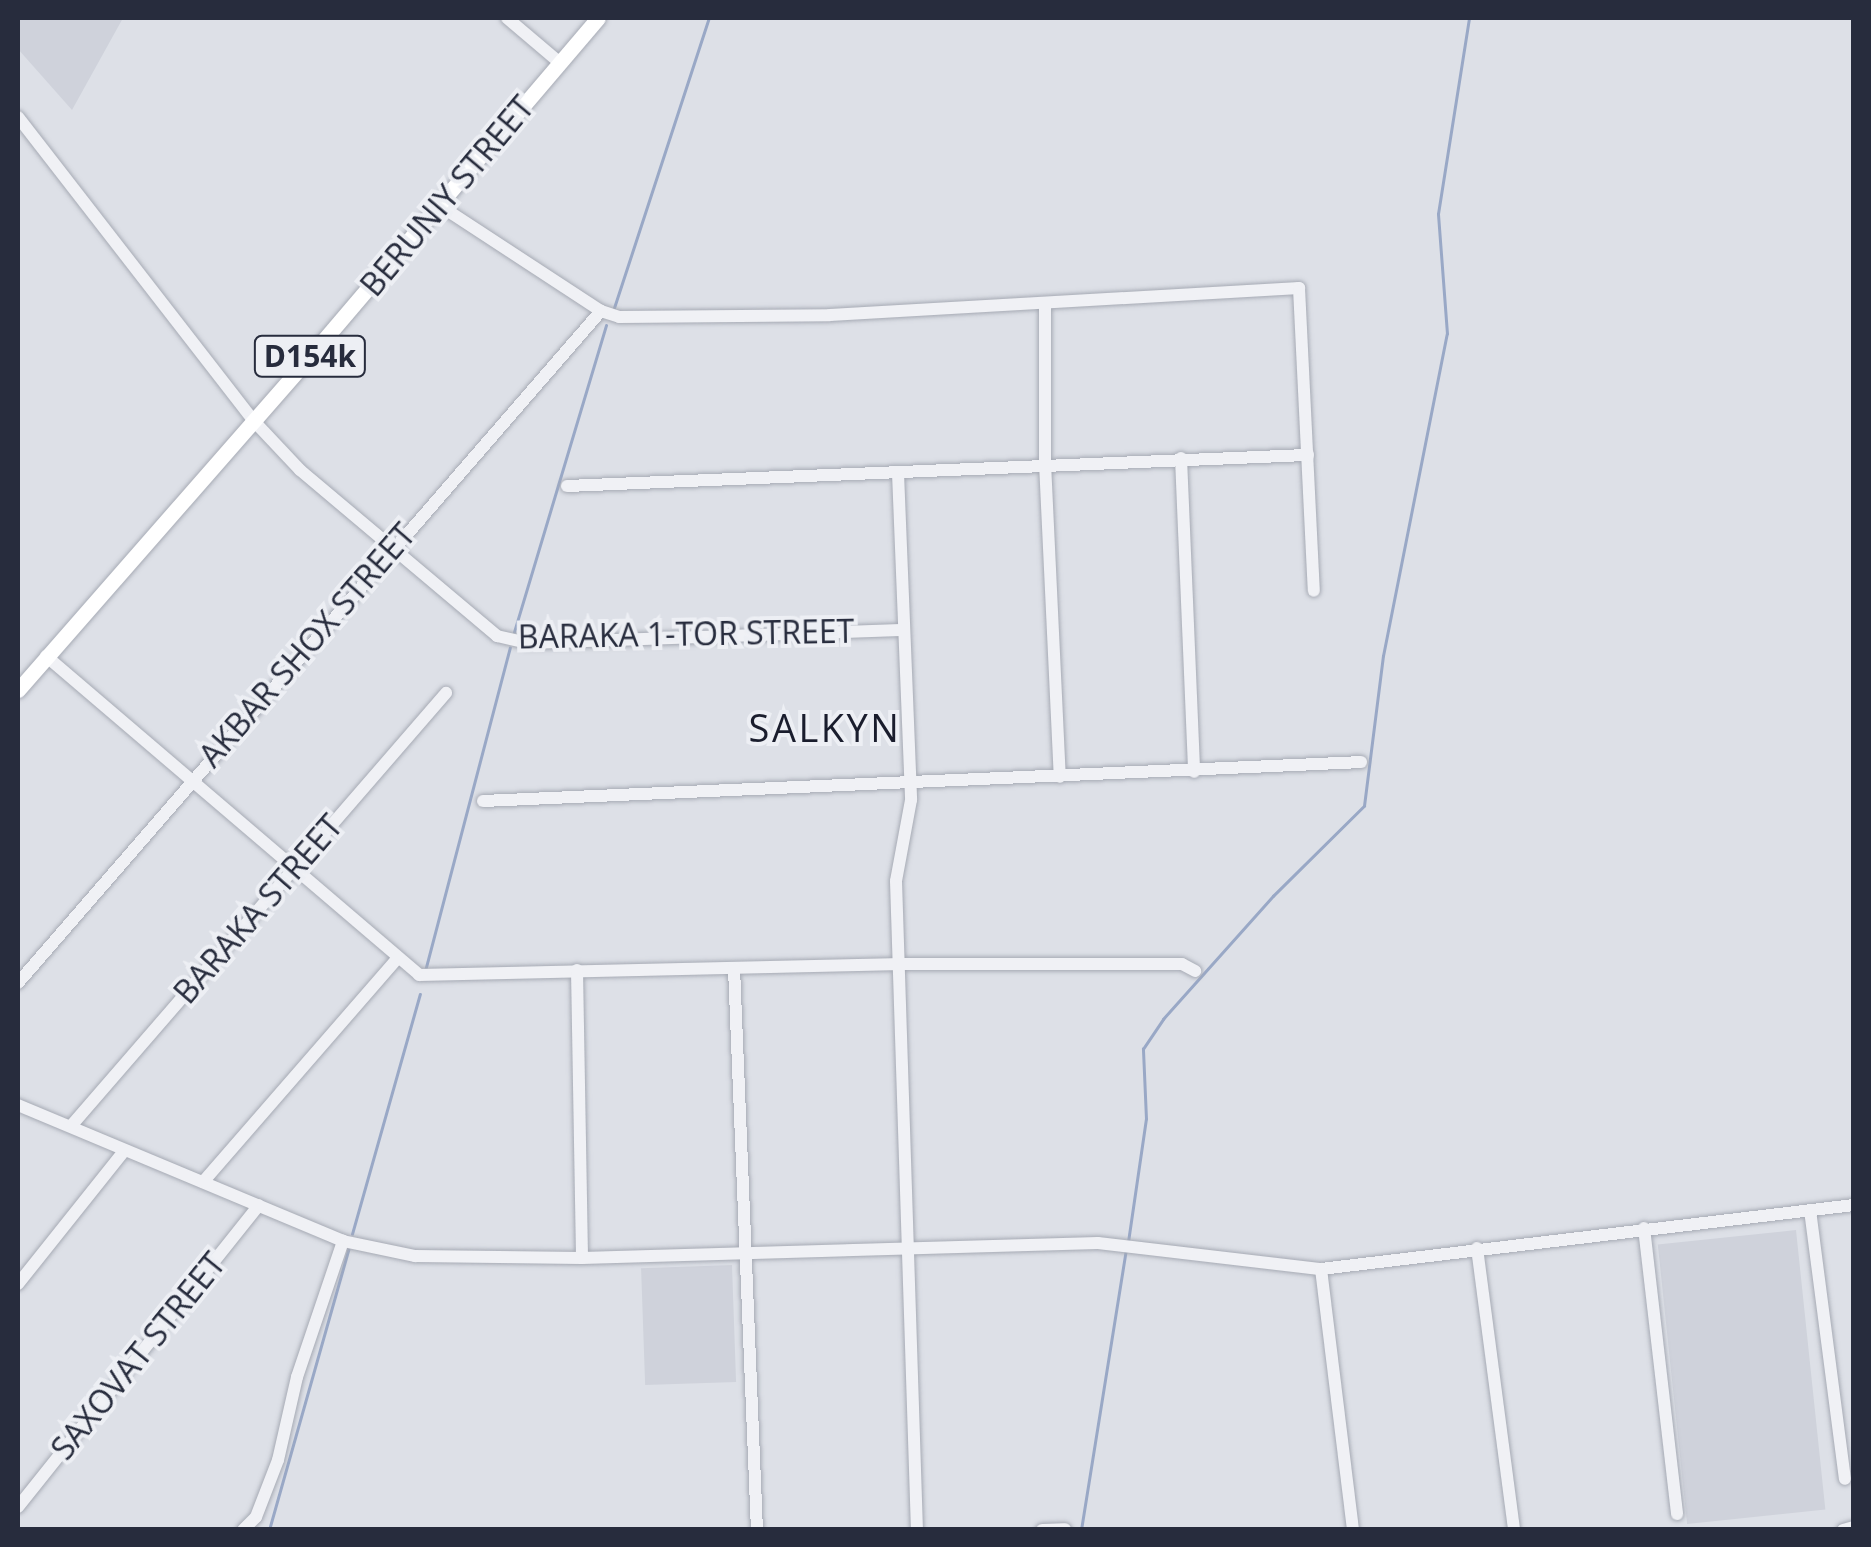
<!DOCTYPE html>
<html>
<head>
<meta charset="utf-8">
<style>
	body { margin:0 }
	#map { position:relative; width:1871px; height:1547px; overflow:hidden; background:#dde0e7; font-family:"Open Sans",sans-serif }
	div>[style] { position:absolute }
	.built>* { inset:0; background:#cfd2db; transform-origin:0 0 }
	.stream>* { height:2.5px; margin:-1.25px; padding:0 1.25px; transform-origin:1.25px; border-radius:1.25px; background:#99a8c6 }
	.roads { filter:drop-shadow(0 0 2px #a6aab4) drop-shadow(0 0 2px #a6aab4) }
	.minor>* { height:12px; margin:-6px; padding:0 6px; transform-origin:6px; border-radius:6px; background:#f0f1f5 }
	.major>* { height:15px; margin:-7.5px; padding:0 7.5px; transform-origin:7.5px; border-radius:7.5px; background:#fff }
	span { translate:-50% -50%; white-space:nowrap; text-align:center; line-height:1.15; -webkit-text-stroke:8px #edeff4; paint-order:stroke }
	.shield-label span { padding:2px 8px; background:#edeff4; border:2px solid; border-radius:8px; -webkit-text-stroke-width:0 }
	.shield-label { font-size:30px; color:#272c3d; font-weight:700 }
	.street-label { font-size:32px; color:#272c3d }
	.quarter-label { font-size:38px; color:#1a1d2d; letter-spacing:2.5px }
	.frame { position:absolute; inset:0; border:20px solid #272c3d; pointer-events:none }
</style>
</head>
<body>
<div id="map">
	<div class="built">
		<div style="clip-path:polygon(18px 18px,123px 18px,72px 110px,18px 49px)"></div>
		<div style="left:1796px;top:1230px;width:281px;height:139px;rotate:84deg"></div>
		<div style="left:732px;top:1265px;width:117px;height:91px;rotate:88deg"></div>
	</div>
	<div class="stream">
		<div style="left:614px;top:308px;width:305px;rotate:-71.9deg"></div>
		<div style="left:514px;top:632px;width:320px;rotate:-73.3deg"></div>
		<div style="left:425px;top:971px;width:334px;rotate:-75.3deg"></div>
		<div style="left:352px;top:1234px;width:249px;rotate:-74.2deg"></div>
		<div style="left:1128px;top:1242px;width:124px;rotate:-81.7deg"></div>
		<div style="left:1146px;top:1119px;width:70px;rotate:-92.5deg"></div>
		<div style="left:1143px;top:1049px;width:36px;rotate:-56deg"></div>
		<div style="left:1163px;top:1019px;width:165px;rotate:-48.2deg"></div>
		<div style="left:1273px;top:896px;width:128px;rotate:-44.7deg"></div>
		<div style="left:1364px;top:806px;width:151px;rotate:-82.8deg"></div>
		<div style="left:1383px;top:656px;width:328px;rotate:-78.8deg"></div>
		<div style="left:1447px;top:334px;width:120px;rotate:-94.3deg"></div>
		<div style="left:1438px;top:214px;width:198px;rotate:-81deg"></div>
		<div style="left:269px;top:1530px;width:291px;rotate:-74.2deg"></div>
		<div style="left:1081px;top:1530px;width:284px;rotate:-80.9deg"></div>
	</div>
	<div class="roads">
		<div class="minor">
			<div style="left:507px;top:18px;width:70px;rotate:40.3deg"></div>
			<div style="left:18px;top:117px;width:382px;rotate:52.2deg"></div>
			<div style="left:252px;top:419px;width:70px;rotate:46.7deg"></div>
			<div style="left:300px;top:470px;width:258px;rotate:40.1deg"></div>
			<div style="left:497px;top:636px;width:32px;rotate:13deg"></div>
			<div style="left:528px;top:643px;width:374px;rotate:-2deg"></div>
			<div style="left:439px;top:205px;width:194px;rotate:33.2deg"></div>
			<div style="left:601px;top:311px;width:19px;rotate:18deg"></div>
			<div style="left:619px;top:317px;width:211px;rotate:-0.5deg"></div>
			<div style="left:830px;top:315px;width:470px;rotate:-3.3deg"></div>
			<div style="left:1299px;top:288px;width:303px;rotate:87.2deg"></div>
			<div style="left:1045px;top:306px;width:157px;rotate:90deg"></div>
			<div style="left:1045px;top:463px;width:314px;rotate:87.3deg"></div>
			<div style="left:1181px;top:458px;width:314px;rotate:87.6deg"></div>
			<div style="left:898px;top:473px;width:327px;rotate:87.7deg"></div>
			<div style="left:911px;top:800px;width:82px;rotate:100.5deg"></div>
			<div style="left:896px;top:881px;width:649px;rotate:88.15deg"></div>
			<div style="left:567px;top:486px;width:742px;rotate:-2.4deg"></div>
			<div style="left:46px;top:656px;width:491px;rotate:40.5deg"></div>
			<div style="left:419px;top:975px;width:483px;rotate:-1.3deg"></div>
			<div style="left:902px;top:964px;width:280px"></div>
			<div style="left:1182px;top:964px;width:15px;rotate:28deg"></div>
			<div style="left:483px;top:801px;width:879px;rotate:-2.54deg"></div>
			<div style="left:734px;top:968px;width:562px;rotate:87.66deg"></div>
			<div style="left:577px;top:970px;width:288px;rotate:89deg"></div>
			<div style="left:18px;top:983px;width:890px;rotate:-49.06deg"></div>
			<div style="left:18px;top:1105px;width:352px;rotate:22.7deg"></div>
			<div style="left:343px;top:1241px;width:74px;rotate:11.8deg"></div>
			<div style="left:415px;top:1256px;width:167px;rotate:0.7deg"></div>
			<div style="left:582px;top:1258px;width:516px;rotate:-1.67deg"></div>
			<div style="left:1098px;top:1243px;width:225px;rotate:6.7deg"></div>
			<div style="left:1321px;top:1269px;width:537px;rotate:-6.85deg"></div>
			<div style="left:71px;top:1126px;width:573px;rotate:-49.11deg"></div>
			<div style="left:203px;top:1182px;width:294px;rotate:-49deg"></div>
			<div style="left:1810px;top:1210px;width:271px;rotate:82.6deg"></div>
			<div style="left:1644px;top:1228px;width:288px;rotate:83.4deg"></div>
			<div style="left:1477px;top:1248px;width:284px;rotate:82.5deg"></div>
			<div style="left:1321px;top:1269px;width:263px;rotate:83deg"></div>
			<div style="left:18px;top:1284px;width:171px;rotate:-51.4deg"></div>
			<div style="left:18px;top:1507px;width:386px;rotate:-51.4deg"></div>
			<div style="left:243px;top:1530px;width:18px;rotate:-45deg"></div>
			<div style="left:256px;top:1517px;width:61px;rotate:-68.9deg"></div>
			<div style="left:278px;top:1460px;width:85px;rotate:-77.1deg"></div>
			<div style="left:297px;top:1377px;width:144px;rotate:-71.3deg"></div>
			<div style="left:1042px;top:1530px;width:23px;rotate:-2deg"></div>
			<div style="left:1843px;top:1530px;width:11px;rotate:-15deg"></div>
		</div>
		<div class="major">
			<div style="left:18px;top:690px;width:454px;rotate:-48.8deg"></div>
			<div style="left:317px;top:348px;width:433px;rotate:-49.6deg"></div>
		</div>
	</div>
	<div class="shield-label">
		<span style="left:310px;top:356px">D154k</span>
	</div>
	<div class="street-label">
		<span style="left:447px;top:196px;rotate:-50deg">BERUNIY STREET</span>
		<span style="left:686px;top:634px;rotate:-1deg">BARAKA 1-TOR STREET</span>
		<span style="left:307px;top:645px;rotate:-49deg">AKBAR SHOX STREET</span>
		<span style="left:258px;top:909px;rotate:-49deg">BARAKA STREET</span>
		<span style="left:138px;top:1356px;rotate:-51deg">SAXOVAT STREET</span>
	</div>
	<div class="quarter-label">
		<span style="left:825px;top:728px">SALKYN</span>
	</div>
	<div class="frame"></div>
</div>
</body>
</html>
